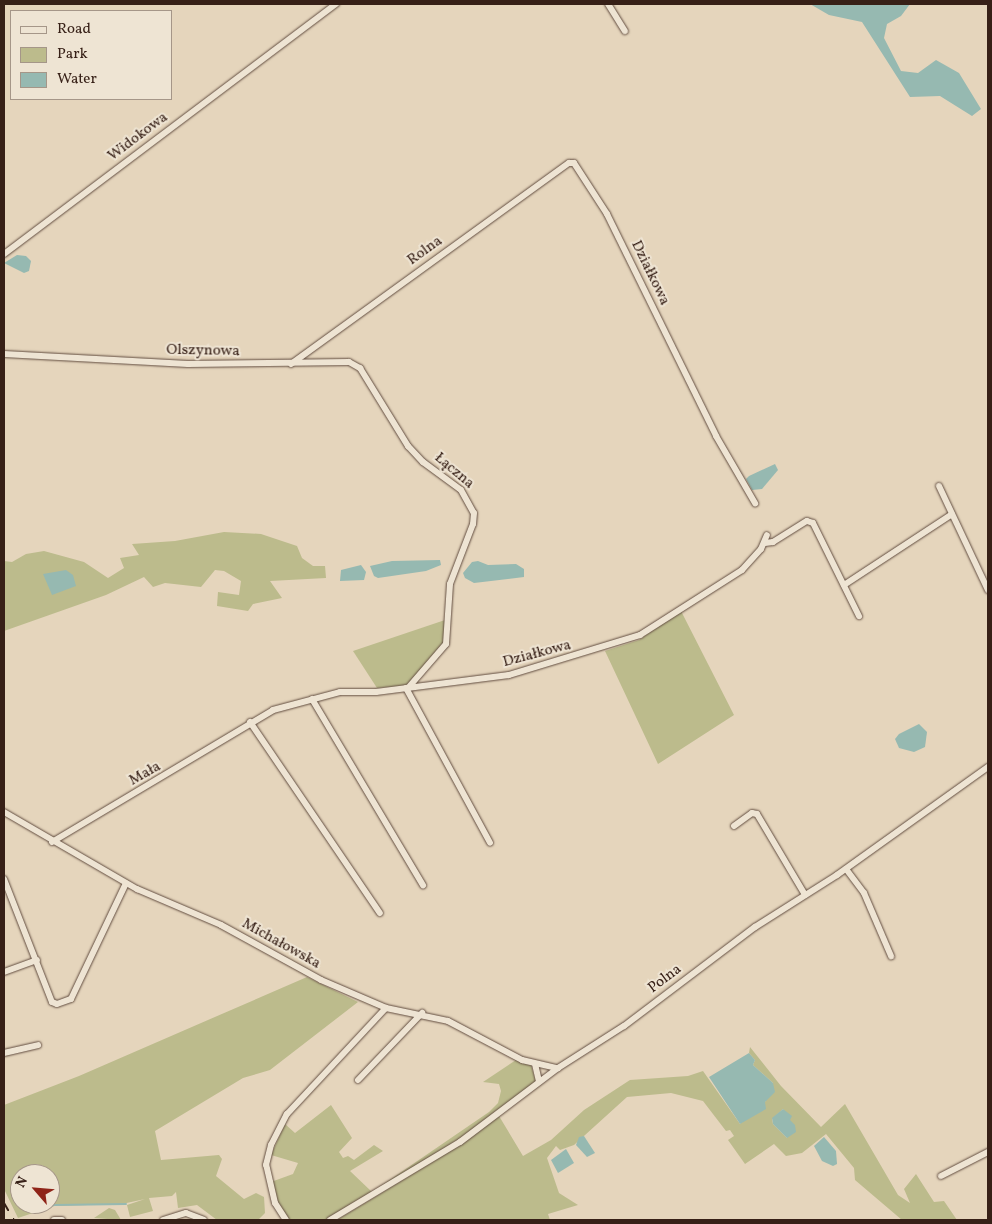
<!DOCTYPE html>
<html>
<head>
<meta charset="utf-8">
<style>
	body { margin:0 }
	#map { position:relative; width:992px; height:1224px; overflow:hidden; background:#e5d5bc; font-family:Vollkorn,serif }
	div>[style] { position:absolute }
	.green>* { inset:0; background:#bcbb8c }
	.water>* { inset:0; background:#96b9b1 }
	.stream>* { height:2px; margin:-1px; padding:0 1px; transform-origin:1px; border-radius:1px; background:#96b9b1 }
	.roads { filter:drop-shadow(0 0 1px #624d40) drop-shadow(0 0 1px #624d40) }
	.minor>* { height:6px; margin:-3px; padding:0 3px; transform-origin:3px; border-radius:3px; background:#eee4d3 }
	.rail>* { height:2px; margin-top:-1px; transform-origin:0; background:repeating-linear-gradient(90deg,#372017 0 9px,transparent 0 18px) }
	span { translate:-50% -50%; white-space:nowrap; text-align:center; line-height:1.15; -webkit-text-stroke:4px #eee4d3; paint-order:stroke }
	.street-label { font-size:15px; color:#372017 }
	.frame { position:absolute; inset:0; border:5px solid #372017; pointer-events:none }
	.legend { position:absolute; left:10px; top:10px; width:162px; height:90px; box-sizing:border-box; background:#eee4d3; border:1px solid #a59688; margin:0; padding:6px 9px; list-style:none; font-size:15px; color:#372017 }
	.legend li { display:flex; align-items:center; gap:10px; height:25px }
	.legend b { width:25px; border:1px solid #a59688 }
	.north { position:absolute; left:10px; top:1164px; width:50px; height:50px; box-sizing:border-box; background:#eee4d3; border:1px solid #a59688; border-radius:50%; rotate:297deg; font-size:14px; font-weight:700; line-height:20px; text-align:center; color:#372017 }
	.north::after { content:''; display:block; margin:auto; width:18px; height:22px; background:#8f2418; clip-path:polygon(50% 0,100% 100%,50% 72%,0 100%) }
</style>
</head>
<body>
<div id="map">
	<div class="green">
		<div style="clip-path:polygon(224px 532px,261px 534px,297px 546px,302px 558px,313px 566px,325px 566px,326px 578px,270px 581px,282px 598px,253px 604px,248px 611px,217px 606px,218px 592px,239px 595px,241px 581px,224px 571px,215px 570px,201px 587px,165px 583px,153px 587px,144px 577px,106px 595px,4px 631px,4px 561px,12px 562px,26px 554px,44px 551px,84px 562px,108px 578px,124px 568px,120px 558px,139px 555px,132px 544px,175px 541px)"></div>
		<div style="clip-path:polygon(681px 611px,734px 715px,658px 764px,605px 651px,639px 640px)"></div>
		<div style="clip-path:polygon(445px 620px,444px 643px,407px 686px,377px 688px,353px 651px)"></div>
		<div style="clip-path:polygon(evenodd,307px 977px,358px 1002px,270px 1070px,243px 1078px,155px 1131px,161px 1160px,219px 1155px,222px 1159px,216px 1176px,244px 1199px,256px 1193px,264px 1197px,265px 1213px,258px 1220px,217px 1220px,197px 1205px,178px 1208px,176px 1192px,172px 1196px,149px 1198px,153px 1211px,130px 1217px,127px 1205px,145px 1199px,122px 1204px,54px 1206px,18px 1218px,4px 1189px,4px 1105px,79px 1076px,307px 977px,20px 1174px,50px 1174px,50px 1204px,20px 1204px,20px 1174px)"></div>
		<div style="clip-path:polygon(evenodd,750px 1047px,781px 1086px,821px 1127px,845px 1104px,898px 1195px,910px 1203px,904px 1189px,916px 1174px,934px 1202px,944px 1201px,957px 1220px,902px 1220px,855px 1180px,854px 1168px,826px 1134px,802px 1153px,786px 1156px,774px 1144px,745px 1164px,728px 1140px,734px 1136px,730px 1130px,726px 1131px,703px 1101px,671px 1093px,627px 1097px,574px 1145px,560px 1150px,556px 1146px,547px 1158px,559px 1193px,578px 1205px,548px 1214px,550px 1220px,337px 1220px,462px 1144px,499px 1116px,523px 1156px,551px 1140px,584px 1110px,630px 1080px,688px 1076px,703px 1071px,740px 1124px,765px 1102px,773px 1083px,753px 1065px,755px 1060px,749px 1053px,750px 1047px,783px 1109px,790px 1120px,787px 1138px,773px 1124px,772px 1119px,783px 1109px)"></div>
		<div style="clip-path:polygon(516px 1060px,531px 1065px,536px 1082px,459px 1139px,338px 1214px,324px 1220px,288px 1220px,276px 1202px,271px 1182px,293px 1174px,298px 1163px,271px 1155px,285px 1124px,295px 1133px,331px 1105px,352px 1138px,339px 1152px,343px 1158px,348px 1156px,354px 1160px,374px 1145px,383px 1151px,350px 1171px,372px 1192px,489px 1112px,498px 1103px,501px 1091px,499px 1084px,483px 1082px)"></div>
		<div style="clip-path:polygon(109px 1208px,115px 1210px,121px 1220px,94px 1218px)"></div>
	</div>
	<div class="water">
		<div style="clip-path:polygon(810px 4px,910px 4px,901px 16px,887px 24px,884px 38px,901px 71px,918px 73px,936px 60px,959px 73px,981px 109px,972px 116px,940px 96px,910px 97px,862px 22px,829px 15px)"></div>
		<div style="clip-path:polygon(17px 255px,26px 256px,31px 261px,29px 271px,24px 273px,4px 263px)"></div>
		<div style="clip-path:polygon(775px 464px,778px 470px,762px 489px,752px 490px,746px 479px,749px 476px)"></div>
		<div style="clip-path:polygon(440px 560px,441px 565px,426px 571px,378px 578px,374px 576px,370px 566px,392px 561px)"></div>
		<div style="clip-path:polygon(478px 561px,488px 565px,516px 564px,524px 569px,524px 577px,474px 583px,465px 578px,463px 573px,472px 562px)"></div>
		<div style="clip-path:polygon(361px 565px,366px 572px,364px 580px,340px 581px,341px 570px)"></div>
		<div style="clip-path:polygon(66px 570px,73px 575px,76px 586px,52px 595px,43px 574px)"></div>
		<div style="clip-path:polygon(919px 724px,927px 732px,925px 747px,914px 752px,899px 748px,895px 739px,899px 734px)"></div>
		<div style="clip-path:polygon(749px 1053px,755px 1060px,753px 1065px,773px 1083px,775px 1092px,765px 1102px,766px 1109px,740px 1124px,709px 1077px)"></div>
		<div style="clip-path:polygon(783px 1109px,792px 1116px,790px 1120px,795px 1125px,796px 1132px,787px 1138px,773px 1124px,772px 1118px)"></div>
		<div style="clip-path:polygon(584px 1136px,595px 1153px,587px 1157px,576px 1145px,579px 1137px)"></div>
		<div style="clip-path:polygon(824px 1137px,836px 1151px,837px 1164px,833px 1166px,822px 1161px,814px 1146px)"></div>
		<div style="clip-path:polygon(566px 1149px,574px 1163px,558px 1173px,551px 1160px)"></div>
	</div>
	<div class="stream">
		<div style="left:28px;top:1211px;width:27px;rotate:-13deg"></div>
		<div style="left:54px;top:1205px;width:72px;rotate:-0.8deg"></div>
	</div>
	<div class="roads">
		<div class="minor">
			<div style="left:608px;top:4px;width:32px;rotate:58deg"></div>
			<div style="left:4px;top:254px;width:416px;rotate:-37deg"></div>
			<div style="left:4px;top:354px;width:184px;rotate:3.1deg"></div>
			<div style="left:188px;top:364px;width:161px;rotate:-0.7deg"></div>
			<div style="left:349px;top:362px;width:13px;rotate:29deg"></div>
			<div style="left:360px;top:368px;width:92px;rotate:58.4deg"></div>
			<div style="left:408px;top:446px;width:22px;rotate:47deg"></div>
			<div style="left:423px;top:462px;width:47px;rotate:36.4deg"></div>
			<div style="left:461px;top:490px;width:26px;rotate:61deg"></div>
			<div style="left:474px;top:513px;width:11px;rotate:95deg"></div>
			<div style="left:473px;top:524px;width:64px;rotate:111deg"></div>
			<div style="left:450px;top:584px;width:60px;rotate:93.8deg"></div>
			<div style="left:446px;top:644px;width:58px;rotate:130.8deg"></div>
			<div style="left:291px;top:364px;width:343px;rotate:-35.9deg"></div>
			<div style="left:569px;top:163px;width:5px"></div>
			<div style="left:574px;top:163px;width:61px;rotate:57.1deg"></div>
			<div style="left:607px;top:214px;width:247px;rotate:63.8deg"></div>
			<div style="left:716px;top:436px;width:78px;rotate:59.8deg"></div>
			<div style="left:939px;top:486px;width:115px;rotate:64.8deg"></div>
			<div style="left:765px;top:543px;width:8px;rotate:-7deg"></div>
			<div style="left:773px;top:542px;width:40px;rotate:-32deg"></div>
			<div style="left:807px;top:521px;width:6px;rotate:18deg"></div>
			<div style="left:813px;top:523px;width:104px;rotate:63.7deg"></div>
			<div style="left:844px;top:585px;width:129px;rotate:-33.3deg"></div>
			<div style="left:406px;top:688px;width:176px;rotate:61.5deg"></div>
			<div style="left:312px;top:699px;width:217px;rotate:59.2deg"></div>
			<div style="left:250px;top:722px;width:231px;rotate:55.8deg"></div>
			<div style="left:4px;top:812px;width:154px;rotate:30.1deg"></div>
			<div style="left:137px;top:889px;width:91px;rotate:23.2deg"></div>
			<div style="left:221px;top:925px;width:114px;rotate:28.8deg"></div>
			<div style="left:321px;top:980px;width:71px;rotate:23.3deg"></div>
			<div style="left:386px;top:1008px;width:63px;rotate:11.8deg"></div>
			<div style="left:448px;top:1021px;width:84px;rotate:27.8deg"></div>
			<div style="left:522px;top:1060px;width:37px;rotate:13deg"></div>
			<div style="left:734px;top:826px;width:22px;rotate:-36deg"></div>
			<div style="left:752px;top:813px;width:5px;rotate:11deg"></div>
			<div style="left:757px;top:814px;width:94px;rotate:59.3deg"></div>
			<div style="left:52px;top:842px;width:257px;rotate:-30.8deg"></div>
			<div style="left:273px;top:710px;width:69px;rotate:-15deg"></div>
			<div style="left:340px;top:692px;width:36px"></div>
			<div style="left:376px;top:692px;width:134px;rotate:-7.3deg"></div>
			<div style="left:509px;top:675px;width:137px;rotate:-17deg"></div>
			<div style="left:640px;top:635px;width:121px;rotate:-32.5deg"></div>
			<div style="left:742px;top:570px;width:28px;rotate:-48deg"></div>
			<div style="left:761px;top:549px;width:15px;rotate:-67deg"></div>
			<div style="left:846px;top:869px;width:30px;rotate:53deg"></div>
			<div style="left:864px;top:893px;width:69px;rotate:66.8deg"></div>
			<div style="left:4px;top:879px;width:132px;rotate:68.7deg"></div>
			<div style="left:52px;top:1002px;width:5px;rotate:22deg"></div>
			<div style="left:57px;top:1004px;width:15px;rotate:-20deg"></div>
			<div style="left:71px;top:999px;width:128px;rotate:-64.6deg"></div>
			<div style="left:4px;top:972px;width:35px;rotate:-20deg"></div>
			<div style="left:4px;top:1053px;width:35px;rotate:-13deg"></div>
			<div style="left:535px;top:1064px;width:18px;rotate:77deg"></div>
			<div style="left:358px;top:1080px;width:93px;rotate:-46.3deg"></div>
			<div style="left:941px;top:1176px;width:53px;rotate:-27.1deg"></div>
			<div style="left:54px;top:1220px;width:8px"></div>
			<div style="left:163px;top:1220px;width:24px;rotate:-17deg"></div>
			<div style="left:186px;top:1213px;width:19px;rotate:21deg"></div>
			<div style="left:286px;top:1220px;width:20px;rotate:-123deg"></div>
			<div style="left:275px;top:1203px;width:39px;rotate:-103deg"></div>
			<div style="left:266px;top:1165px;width:21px;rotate:-76deg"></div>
			<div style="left:271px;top:1145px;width:35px;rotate:-63deg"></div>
			<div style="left:287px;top:1114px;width:145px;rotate:-47deg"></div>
			<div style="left:330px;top:1220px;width:152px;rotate:-31deg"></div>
			<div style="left:460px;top:1142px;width:123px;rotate:-37.1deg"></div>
			<div style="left:558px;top:1068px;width:78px;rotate:-32.5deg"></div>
			<div style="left:624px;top:1026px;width:164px;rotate:-37.1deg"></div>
			<div style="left:755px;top:927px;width:97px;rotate:-32.4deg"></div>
			<div style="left:837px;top:875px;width:186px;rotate:-35.6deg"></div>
		</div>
	</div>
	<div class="rail">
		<div style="left:4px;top:1203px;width:20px;rotate:60deg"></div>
	</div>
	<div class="street-label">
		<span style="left:138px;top:137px;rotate:-37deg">Widokowa</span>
		<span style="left:425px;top:251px;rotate:-36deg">Rolna</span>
		<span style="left:650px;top:273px;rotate:64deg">Działkowa</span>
		<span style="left:203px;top:351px;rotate:1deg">Olszynowa</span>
		<span style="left:454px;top:471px;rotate:40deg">Łączna</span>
		<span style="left:537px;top:654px;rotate:-15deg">Działkowa</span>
		<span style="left:145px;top:774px;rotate:-30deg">Mała</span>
		<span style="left:281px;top:944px;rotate:29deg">Michałowska</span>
		<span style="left:665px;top:979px;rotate:-37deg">Polna</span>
	</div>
	<div class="frame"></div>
	<ul class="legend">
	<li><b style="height:6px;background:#eee4d3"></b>Road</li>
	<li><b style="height:14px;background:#bcbb8c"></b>Park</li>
	<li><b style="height:14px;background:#96b9b1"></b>Water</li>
	</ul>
	<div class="north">N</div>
</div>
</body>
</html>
